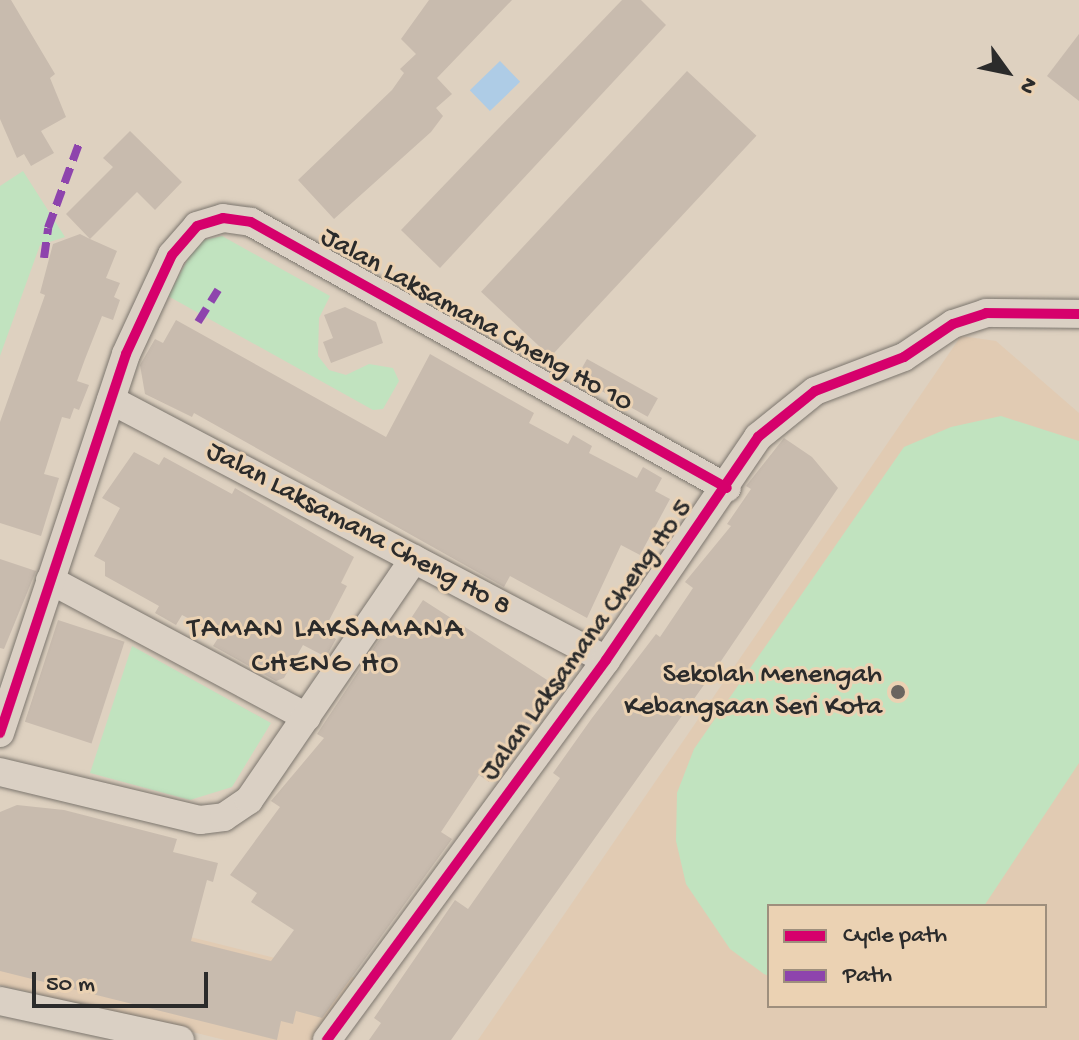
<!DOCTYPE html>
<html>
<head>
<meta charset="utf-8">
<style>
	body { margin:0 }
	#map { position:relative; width:1079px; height:1040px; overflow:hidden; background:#ded1c0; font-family:"Gochi Hand",sans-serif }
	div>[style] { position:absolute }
	.built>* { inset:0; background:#e1cbb3 }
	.green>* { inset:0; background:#c1e3bf }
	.water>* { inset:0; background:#aecce6; transform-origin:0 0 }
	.building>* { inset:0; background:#c8bbae; transform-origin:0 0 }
	.roads { filter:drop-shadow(0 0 2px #7c766e) drop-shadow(0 0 2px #7c766e) }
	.minor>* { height:28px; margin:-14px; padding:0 14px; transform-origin:14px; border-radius:14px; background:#dad0c4 }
	.quiet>* { height:8px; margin-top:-4px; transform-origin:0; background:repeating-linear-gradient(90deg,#8e44ad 0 16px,transparent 0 24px) }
	.cycleway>* { height:10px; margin:-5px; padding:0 5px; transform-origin:5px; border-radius:5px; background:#d6006c }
	.dots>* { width:22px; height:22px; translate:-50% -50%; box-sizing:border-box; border:4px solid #ebd2b3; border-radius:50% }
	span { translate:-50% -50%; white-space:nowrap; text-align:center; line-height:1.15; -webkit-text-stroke:6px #ebd2b3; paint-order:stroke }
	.street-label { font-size:28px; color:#2b2b2b }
	.poi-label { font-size:28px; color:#2b2b2b }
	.right { translate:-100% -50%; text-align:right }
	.neighbourhood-label { font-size:30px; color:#2b2b2b; letter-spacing:2px }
	.legend { position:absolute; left:767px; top:904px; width:280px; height:104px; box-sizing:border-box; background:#ebd2b3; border:2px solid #9e8f7d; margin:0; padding:10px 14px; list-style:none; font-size:24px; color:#2b2b2b }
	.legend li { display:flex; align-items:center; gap:16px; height:40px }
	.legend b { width:40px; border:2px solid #9e8f7d }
	.north { position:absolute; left:967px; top:32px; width:80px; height:80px; -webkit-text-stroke:6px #ebd2b3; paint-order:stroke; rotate:123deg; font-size:22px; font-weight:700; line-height:32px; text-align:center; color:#2b2b2b }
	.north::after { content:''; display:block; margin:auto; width:28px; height:36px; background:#2b2b2b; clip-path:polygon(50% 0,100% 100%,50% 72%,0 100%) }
	.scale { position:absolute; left:32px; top:972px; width:176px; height:36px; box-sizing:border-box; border:4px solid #2b2b2b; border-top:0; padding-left:10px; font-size:24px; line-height:28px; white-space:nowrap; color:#2b2b2b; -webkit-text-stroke:6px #ebd2b3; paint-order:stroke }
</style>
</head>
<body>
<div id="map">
	<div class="built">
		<div style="clip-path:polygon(evenodd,961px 336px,996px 341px,1079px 413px,1079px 1040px,478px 1040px,961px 336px,769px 906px,1045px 906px,1045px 1006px,769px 1006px,769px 906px)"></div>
		<div style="clip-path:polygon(0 895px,29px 897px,360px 979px,315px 1040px,225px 1040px,0 985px)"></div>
	</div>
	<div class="green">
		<div style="clip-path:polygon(23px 171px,65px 237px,40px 245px,0 356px,0 186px)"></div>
		<div style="clip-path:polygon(222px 236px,330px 296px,319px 318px,318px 356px,329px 370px,346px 375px,369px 364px,393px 368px,399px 381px,383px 409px,373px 410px,168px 296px,190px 255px,204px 240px)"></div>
		<div style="clip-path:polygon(1001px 416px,1079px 441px,1079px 763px,984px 906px,769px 906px,769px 976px,764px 974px,730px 949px,686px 884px,676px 841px,677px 793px,694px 749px,904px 447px,951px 427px)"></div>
		<div style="clip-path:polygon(132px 646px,271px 723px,232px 787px,190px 800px,90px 773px)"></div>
	</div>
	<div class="water">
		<div style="left:500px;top:61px;width:29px;height:42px;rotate:46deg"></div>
	</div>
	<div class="building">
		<div style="clip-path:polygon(0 0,11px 0,55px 74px,50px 78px,66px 117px,41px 131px,54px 153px,31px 166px,24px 154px,17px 158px,0 119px)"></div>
		<div style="clip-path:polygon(429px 0,512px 0,437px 78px,452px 94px,436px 108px,443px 116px,431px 132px,334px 219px,298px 180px,392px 90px,404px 73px,400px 69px,416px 54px,401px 39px)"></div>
		<div style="clip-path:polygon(622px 0,641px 0,666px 25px,440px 268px,401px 230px)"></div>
		<div style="clip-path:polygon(1079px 34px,1079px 101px,1047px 76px)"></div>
		<div style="left:687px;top:71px;width:95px;height:302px;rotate:43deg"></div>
		<div style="clip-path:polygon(130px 131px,182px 182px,155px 210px,137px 192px,90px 239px,117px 251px,106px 278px,120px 283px,114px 297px,120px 300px,113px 320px,102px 316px,85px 359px,77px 381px,89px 385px,79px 410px,74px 408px,70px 419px,62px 417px,44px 474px,59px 478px,41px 536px,0 523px,0 422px,45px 295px,40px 293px,53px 244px,80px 234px,90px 239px,66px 214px,113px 167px,103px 158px)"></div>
		<div style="clip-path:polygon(345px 307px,376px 322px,383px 343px,331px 363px,323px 342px,333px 338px,324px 315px)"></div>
		<div style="clip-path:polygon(176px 320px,386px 437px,430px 354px,534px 413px,529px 423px,568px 444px,573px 435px,592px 446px,589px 453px,637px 478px,643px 467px,662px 478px,655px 491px,670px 499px,640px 555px,621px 545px,587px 618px,510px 576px,504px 587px,194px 413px,192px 417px,145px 394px,140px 365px,155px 339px,163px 343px)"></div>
		<div style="left:587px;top:359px;width:81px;height:21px;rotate:29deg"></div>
		<div style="clip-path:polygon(784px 438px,812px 457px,838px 488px,721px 661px,451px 1040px,369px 1040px,381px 1023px,374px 1018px,455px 900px,468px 909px,560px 778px,553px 773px,592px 718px,656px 634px,660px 637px,693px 588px,685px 582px,731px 526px,727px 524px,751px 489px,746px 486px)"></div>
		<div style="clip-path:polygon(134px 452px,159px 465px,164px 457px,232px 494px,235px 488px,354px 557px,341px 583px,347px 586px,323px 632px,336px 639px,326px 657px,303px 645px,284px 678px,276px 681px,213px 646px,220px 635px,182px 615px,176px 625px,155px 613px,159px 606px,105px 576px,105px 562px,94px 556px,120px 508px,102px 498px)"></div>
		<div style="clip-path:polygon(0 559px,36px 571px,4px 649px,0 648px)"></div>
		<div style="clip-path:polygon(423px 600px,558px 687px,489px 782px,479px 775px,441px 832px,452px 839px,322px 1018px,296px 1011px,293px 1024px,281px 1021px,277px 1040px,0 971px,0 812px,17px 805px,64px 810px,177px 839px,173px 852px,218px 863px,213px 882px,207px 880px,191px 941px,271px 961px,294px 930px,251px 902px,257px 893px,230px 875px,280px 807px,271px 801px,324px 738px,317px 734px,377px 643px,387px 630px,398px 638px)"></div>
		<div style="left:58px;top:620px;width:70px;height:107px;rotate:18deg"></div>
	</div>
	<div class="roads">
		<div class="minor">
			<div style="left:111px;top:400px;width:559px;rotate:27.71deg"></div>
			<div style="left:50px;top:580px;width:291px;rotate:28.1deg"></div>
			<div style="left:0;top:733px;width:399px;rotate:-71.6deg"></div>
			<div style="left:126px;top:354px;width:109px;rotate:-65.1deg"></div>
			<div style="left:172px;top:255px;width:38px;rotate:-49deg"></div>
			<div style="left:197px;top:226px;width:27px;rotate:-17deg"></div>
			<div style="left:223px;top:218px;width:28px;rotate:8deg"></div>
			<div style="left:251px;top:222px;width:545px;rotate:29.2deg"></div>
			<div style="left:0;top:772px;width:206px;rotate:13.5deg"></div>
			<div style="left:200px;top:820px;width:24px;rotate:-7deg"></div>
			<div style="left:224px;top:817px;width:30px;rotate:-34deg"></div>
			<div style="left:249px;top:800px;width:292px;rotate:-55.6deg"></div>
			<div style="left:0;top:1001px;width:184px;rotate:12.2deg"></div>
			<div style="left:327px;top:1040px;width:471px;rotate:-53.7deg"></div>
			<div style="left:606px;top:660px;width:270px;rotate:-55.7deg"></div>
			<div style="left:758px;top:437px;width:73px;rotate:-38.9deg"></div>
			<div style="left:815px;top:391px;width:95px;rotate:-20.9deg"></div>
			<div style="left:904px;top:357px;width:59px;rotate:-34deg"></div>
			<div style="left:953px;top:324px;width:35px;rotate:-18deg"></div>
			<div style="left:986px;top:313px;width:93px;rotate:0.6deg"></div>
		</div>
	</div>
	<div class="quiet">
		<div style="left:44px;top:258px;width:30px;rotate:-82deg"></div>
		<div style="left:48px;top:228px;width:93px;rotate:-69.8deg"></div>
		<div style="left:198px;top:322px;width:38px;rotate:-58deg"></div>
	</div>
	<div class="cycleway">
		<div style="left:0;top:733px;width:399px;rotate:-71.6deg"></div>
		<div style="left:126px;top:354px;width:109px;rotate:-65.1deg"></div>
		<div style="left:172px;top:255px;width:38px;rotate:-49deg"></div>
		<div style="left:197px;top:226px;width:27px;rotate:-17deg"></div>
		<div style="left:223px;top:218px;width:28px;rotate:8deg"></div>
		<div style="left:251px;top:222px;width:545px;rotate:29.2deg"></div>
		<div style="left:327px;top:1040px;width:471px;rotate:-53.7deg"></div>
		<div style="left:606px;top:660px;width:270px;rotate:-55.7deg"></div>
		<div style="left:758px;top:437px;width:73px;rotate:-38.9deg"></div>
		<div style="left:815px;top:391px;width:95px;rotate:-20.9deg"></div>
		<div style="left:904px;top:357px;width:59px;rotate:-34deg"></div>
		<div style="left:953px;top:324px;width:35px;rotate:-18deg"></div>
		<div style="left:986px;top:313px;width:93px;rotate:0.6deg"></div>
	</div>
	<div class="dots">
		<div style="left:898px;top:692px;background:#6a655f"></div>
	</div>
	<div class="street-label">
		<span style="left:476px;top:321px;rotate:29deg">Jalan Laksamana Cheng Ho 10</span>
		<span style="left:358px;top:530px;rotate:28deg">Jalan Laksamana Cheng Ho 8</span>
		<span style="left:588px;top:641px;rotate:-54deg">Jalan Laksamana Cheng Ho 5</span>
	</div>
	<div class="poi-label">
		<span class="right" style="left:882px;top:692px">Sekolah Menengah<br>Kebangsaan Seri Kota</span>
	</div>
	<div class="neighbourhood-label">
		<span style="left:326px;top:648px">TAMAN LAKSAMANA<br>CHENG HO</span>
	</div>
	<ul class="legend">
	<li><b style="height:10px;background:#d6006c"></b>Cycle path</li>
	<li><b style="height:10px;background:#8e44ad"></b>Path</li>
	</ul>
	<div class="north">N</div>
	<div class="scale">50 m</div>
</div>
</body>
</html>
